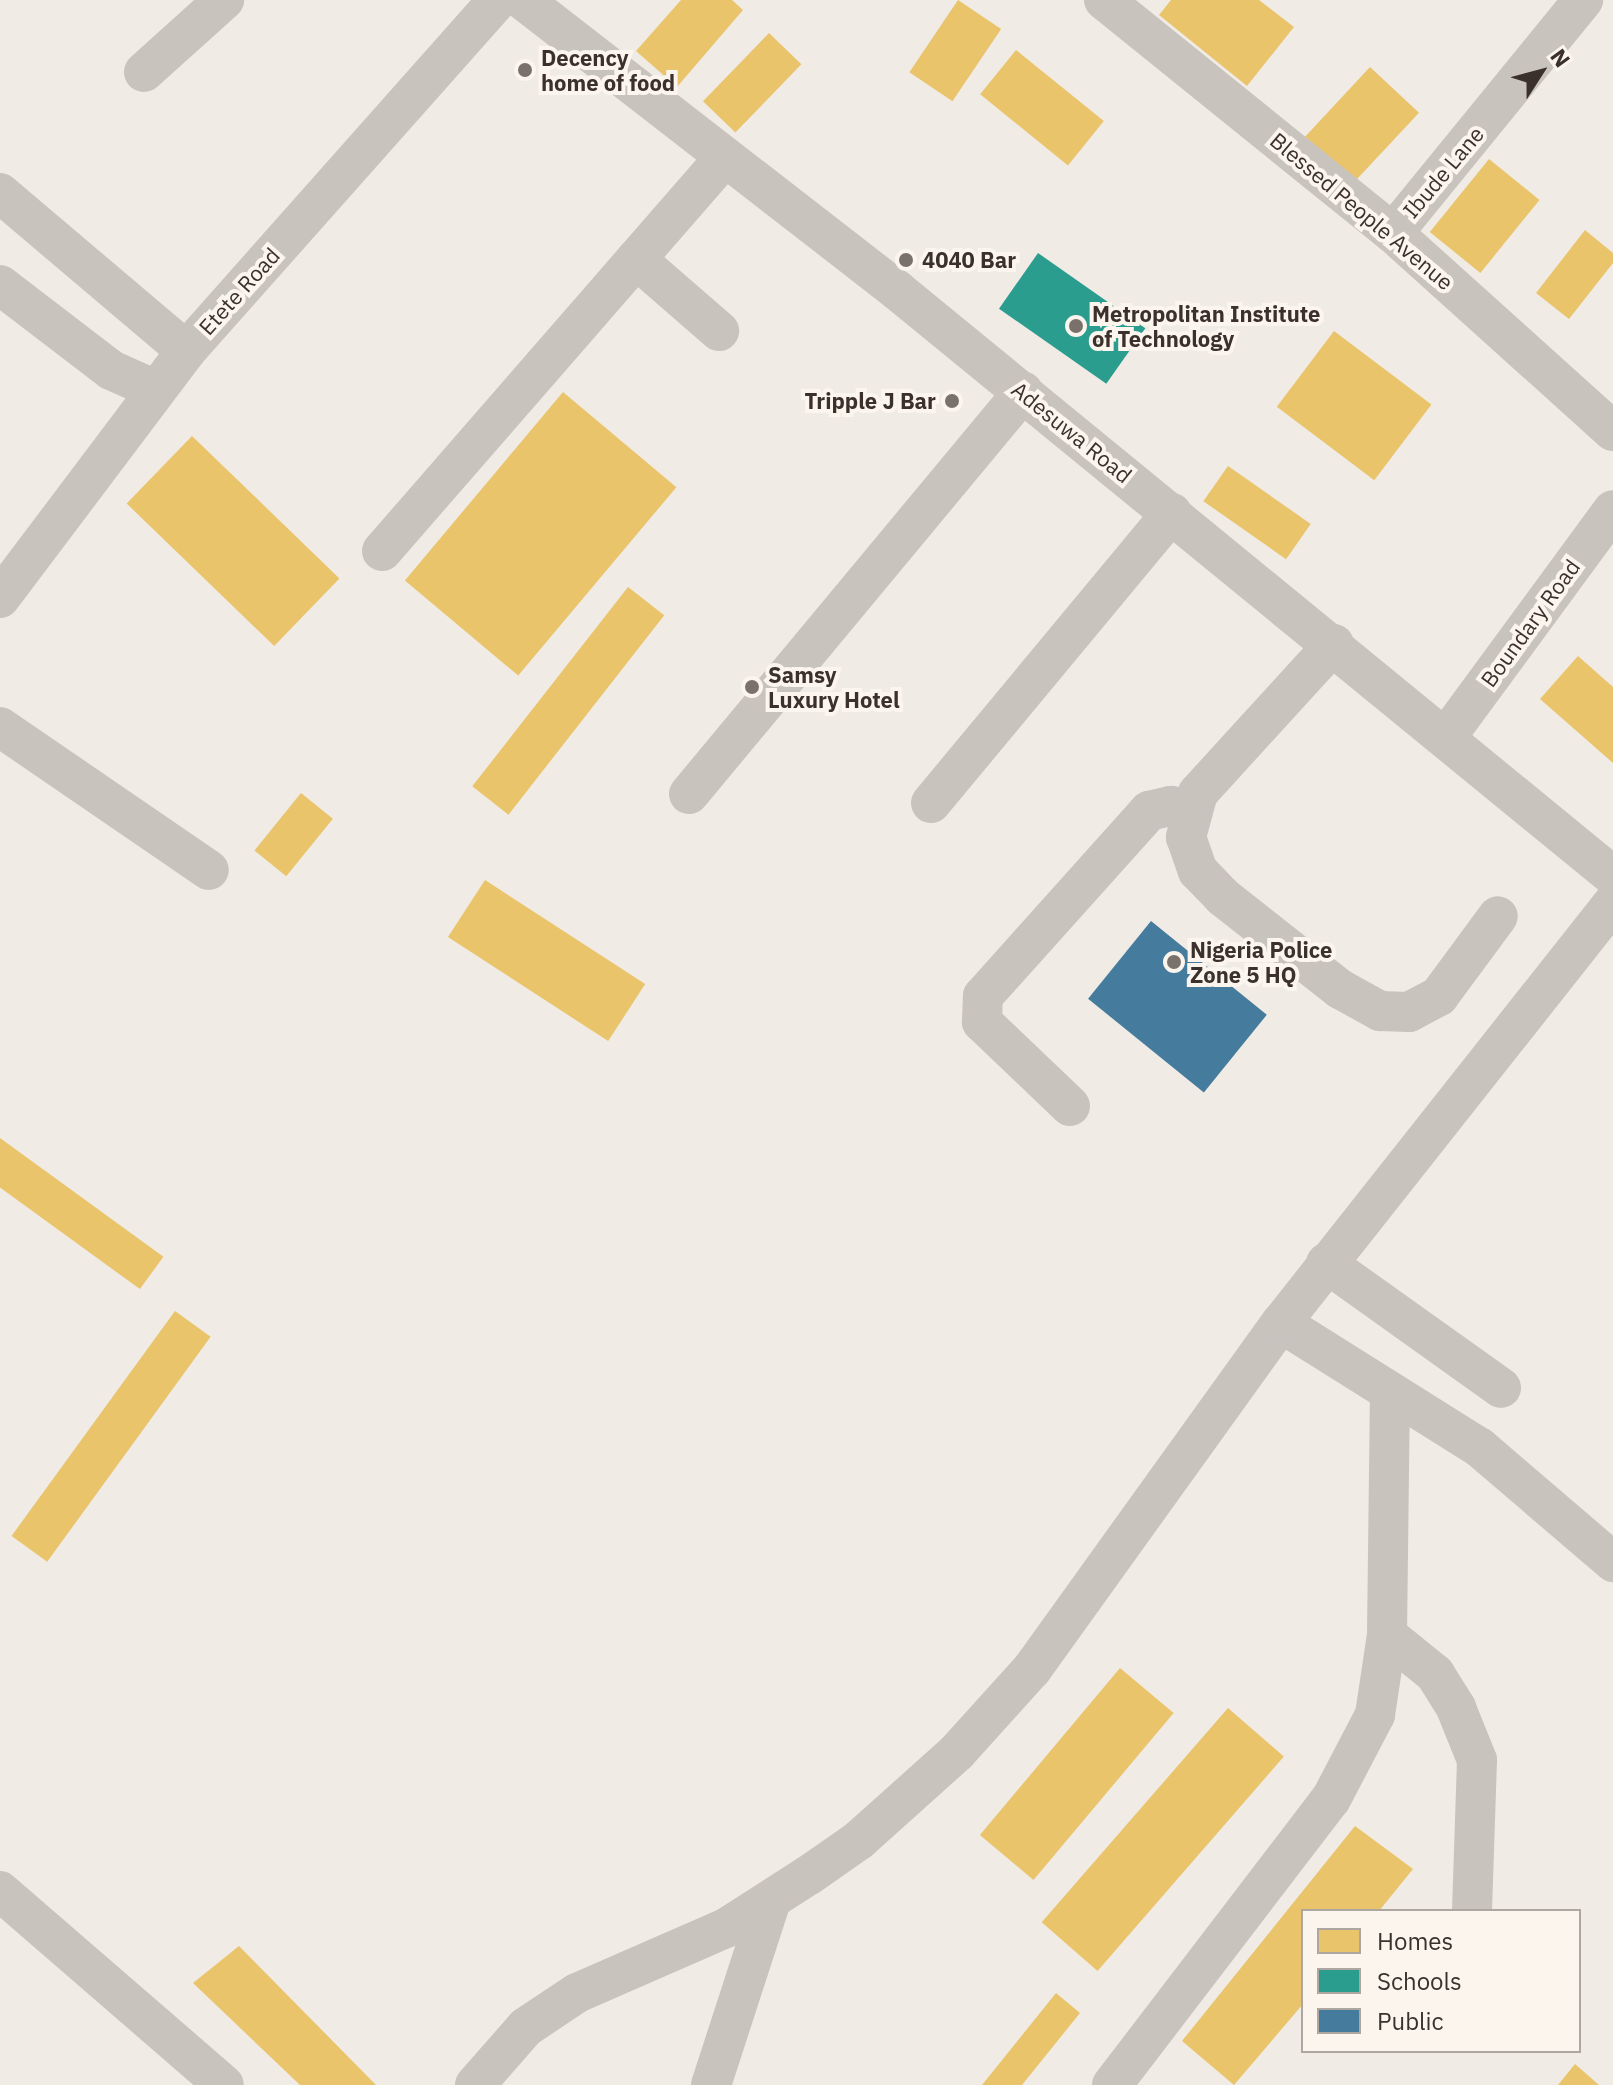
<!DOCTYPE html>
<html>
<head>
<meta charset="utf-8">
<style>
	body { margin:0 }
	#map { position:relative; width:1613px; height:2085px; overflow:hidden; background:#f0ebe5; font-family:"IBM Plex Sans",sans-serif }
	div>[style] { position:absolute }
	.homes>* { inset:0; background:#e9c46a; transform-origin:0 0 }
	.schools>* { inset:0; background:#2a9d8f; transform-origin:0 0 }
	.public>* { inset:0; background:#457b9d; transform-origin:0 0 }
	.minor>* { height:40px; margin:-20px; padding:0 20px; transform-origin:20px; border-radius:20px; background:#c9c3be }
	.dots>* { width:22px; height:22px; translate:-50% -50%; box-sizing:border-box; border:4px solid #fbf5ee; border-radius:50% }
	span { translate:-50% -50%; white-space:nowrap; text-align:center; line-height:1.15; -webkit-text-stroke:8px #fbf5ee; paint-order:stroke }
	.poi-label { font-size:22px; color:#3b302b; font-weight:700 }
	.left { translate:0 -50%; text-align:left }
	.right { translate:-100% -50%; text-align:right }
	.street-label { font-size:22px; color:#3b302b }
	.legend { position:absolute; left:1301px; top:1909px; width:280px; height:144px; box-sizing:border-box; background:#fbf5ee; border:2px solid #aea6a0; margin:0; padding:10px 14px; list-style:none; font-size:24px; color:#3b302b }
	.legend li { display:flex; align-items:center; gap:16px; height:40px }
	.legend b { width:40px; border:2px solid #aea6a0 }
	.north { position:absolute; left:1501px; top:32px; width:80px; height:80px; -webkit-text-stroke:6px #fbf5ee; paint-order:stroke; rotate:54deg; font-size:22px; font-weight:700; line-height:32px; text-align:center; color:#3b302b }
	.north::after { content:''; display:block; margin:auto; width:28px; height:36px; background:#3b302b; clip-path:polygon(50% 0,100% 100%,50% 72%,0 100%) }
</style>
</head>
<body>
<div id="map">
	<div class="homes">
		<div style="clip-path:polygon(681px 0,732px 0,743px 10px,677px 87px,636px 51px)"></div>
		<div style="left:958px;top:0;width:52px;height:87px;rotate:34deg"></div>
		<div style="clip-path:polygon(1171px 0,1259px 0,1294px 27px,1247px 86px,1159px 15px)"></div>
		<div style="left:769px;top:33px;width:45px;height:95px;rotate:44deg"></div>
		<div style="left:1016px;top:50px;width:113px;height:57px;rotate:39deg"></div>
		<div style="left:1370px;top:67px;width:67px;height:99px;rotate:43deg"></div>
		<div style="left:1489px;top:159px;width:65px;height:94px;rotate:39deg"></div>
		<div style="clip-path:polygon(1585px 230px,1613px 253px,1613px 263px,1569px 319px,1536px 293px)"></div>
		<div style="left:1334px;top:331px;width:122px;height:95px;rotate:37deg"></div>
		<div style="left:563px;top:392px;width:148px;height:246px;rotate:40deg"></div>
		<div style="left:192px;top:436px;width:205px;height:94px;rotate:44deg"></div>
		<div style="left:1228px;top:466px;width:101px;height:43px;rotate:35deg"></div>
		<div style="left:628px;top:587px;width:46px;height:253px;rotate:38deg"></div>
		<div style="clip-path:polygon(1578px 656px,1613px 687px,1613px 763px,1540px 699px)"></div>
		<div style="left:301px;top:793px;width:41px;height:74px;rotate:39deg"></div>
		<div style="left:485px;top:880px;width:191px;height:68px;rotate:33deg"></div>
		<div style="left:0;top:1138px;width:202px;height:40px;rotate:36deg"></div>
		<div style="left:175px;top:1311px;width:44px;height:278px;rotate:36deg"></div>
		<div style="left:1120px;top:1668px;width:70px;height:218px;rotate:40deg"></div>
		<div style="left:1228px;top:1708px;width:74px;height:284px;rotate:41deg"></div>
		<div style="clip-path:polygon(1355px 1826px,1413px 1869px,1379px 1911px,1303px 1911px,1303px 2004px,1234px 2085px,1182px 2041px)"></div>
		<div style="clip-path:polygon(239px 1946px,376px 2085px,300px 2085px,193px 1983px)"></div>
		<div style="clip-path:polygon(1056px 1993px,1080px 2013px,1022px 2085px,982px 2085px)"></div>
		<div style="clip-path:polygon(1575px 2064px,1599px 2085px,1558px 2085px)"></div>
	</div>
	<div class="schools">
		<div style="left:1038px;top:253px;width:131px;height:68px;rotate:35deg"></div>
	</div>
	<div class="public">
		<div style="left:1151px;top:921px;width:149px;height:100px;rotate:39deg"></div>
	</div>
	<div class="minor">
		<div style="left:523px;top:0;width:475px;rotate:37.8deg"></div>
		<div style="left:898px;top:291px;width:924px;rotate:39.29deg"></div>
		<div style="left:1104px;top:0;width:371px;rotate:38.9deg"></div>
		<div style="left:1393px;top:233px;width:296px;rotate:42deg"></div>
		<div style="left:144px;top:72px;width:108px;rotate:-42deg"></div>
		<div style="left:0;top:193px;width:244px;rotate:40.3deg"></div>
		<div style="left:1393px;top:233px;width:301px;rotate:-50.8deg"></div>
		<div style="left:636px;top:259px;width:110px;rotate:40.9deg"></div>
		<div style="left:0;top:285px;width:140px;rotate:37.4deg"></div>
		<div style="left:111px;top:370px;width:49px;rotate:24deg"></div>
		<div style="left:382px;top:551px;width:522px;rotate:-48.96deg"></div>
		<div style="left:0;top:598px;width:309px;rotate:-53deg"></div>
		<div style="left:186px;top:351px;width:470px;rotate:-48.4deg"></div>
		<div style="left:1334px;top:644px;width:202px;rotate:132.4deg"></div>
		<div style="left:1198px;top:793px;width:46px;rotate:105.3deg"></div>
		<div style="left:1186px;top:837px;width:36px;rotate:71deg"></div>
		<div style="left:1198px;top:871px;width:36px;rotate:46deg"></div>
		<div style="left:1223px;top:897px;width:149px;rotate:38.2deg"></div>
		<div style="left:1340px;top:989px;width:46px;rotate:28.8deg"></div>
		<div style="left:1380px;top:1011px;width:29px;rotate:2deg"></div>
		<div style="left:1409px;top:1012px;width:34px;rotate:-28deg"></div>
		<div style="left:1439px;top:996px;width:99px;rotate:-53.6deg"></div>
		<div style="left:0;top:727px;width:253px;rotate:34.4deg"></div>
		<div style="left:1447px;top:736px;width:280px;rotate:-53.7deg"></div>
		<div style="left:689px;top:794px;width:523px;rotate:-50.28deg"></div>
		<div style="left:931px;top:803px;width:377px;rotate:-50.3deg"></div>
		<div style="left:1070px;top:1106px;width:122px;rotate:-136.3deg"></div>
		<div style="left:982px;top:1022px;width:26px;rotate:-88deg"></div>
		<div style="left:983px;top:996px;width:249px;rotate:-48.1deg"></div>
		<div style="left:1149px;top:811px;width:23px;rotate:-13deg"></div>
		<div style="left:1171px;top:806px;width:19px;rotate:21deg"></div>
		<div style="left:1326px;top:1263px;width:215px;rotate:35.5deg"></div>
		<div style="left:1281px;top:1323px;width:234px;rotate:32.1deg"></div>
		<div style="left:1479px;top:1447px;width:177px;rotate:40.6deg"></div>
		<div style="left:1387px;top:1635px;width:62px;rotate:39.1deg"></div>
		<div style="left:1435px;top:1674px;width:40px;rotate:58deg"></div>
		<div style="left:1456px;top:1708px;width:56px;rotate:68deg"></div>
		<div style="left:1477px;top:1760px;width:151px;rotate:91.9deg"></div>
		<div style="left:0;top:1891px;width:296px;rotate:40.9deg"></div>
		<div style="left:475px;top:2085px;width:77px;rotate:-48.7deg"></div>
		<div style="left:526px;top:2027px;width:61px;rotate:-33.7deg"></div>
		<div style="left:577px;top:1993px;width:163px;rotate:-23.6deg"></div>
		<div style="left:726px;top:1928px;width:98px;rotate:-32.6deg"></div>
		<div style="left:809px;top:1875px;width:61px;rotate:-35deg"></div>
		<div style="left:859px;top:1840px;width:132px;rotate:-41.9deg"></div>
		<div style="left:957px;top:1752px;width:112px;rotate:-47.9deg"></div>
		<div style="left:1032px;top:1669px;width:426px;rotate:-54.3deg"></div>
		<div style="left:1281px;top:1323px;width:535px;rotate:-51.67deg"></div>
		<div style="left:711px;top:2085px;width:194px;rotate:-72deg"></div>
		<div style="left:1112px;top:2085px;width:360px;rotate:-52.6deg"></div>
		<div style="left:1331px;top:1799px;width:95px;rotate:-62.4deg"></div>
		<div style="left:1375px;top:1715px;width:81px;rotate:-81.5deg"></div>
		<div style="left:1387px;top:1635px;width:240px;rotate:-89.3deg"></div>
	</div>
	<div class="dots">
		<div style="left:525px;top:70px;background:#7a716c"></div>
		<div style="left:906px;top:260px;background:#7a716c"></div>
		<div style="left:1076px;top:326px;background:#7a716c"></div>
		<div style="left:952px;top:401px;background:#7a716c"></div>
		<div style="left:752px;top:687px;background:#7a716c"></div>
		<div style="left:1174px;top:962px;background:#7a716c"></div>
	</div>
	<div class="poi-label">
		<span class="left" style="left:541px;top:70px">Decency<br>home of food</span>
		<span class="left" style="left:922px;top:260px">4040 Bar</span>
		<span class="left" style="left:1092px;top:326px">Metropolitan Institute<br>of Technology</span>
		<span class="right" style="left:936px;top:401px">Tripple J Bar</span>
		<span class="left" style="left:768px;top:687px">Samsy<br>Luxury Hotel</span>
		<span class="left" style="left:1190px;top:962px">Nigeria Police<br>Zone 5 HQ</span>
	</div>
	<div class="street-label">
		<span style="left:1443px;top:172px;rotate:-50deg">Ibude Lane</span>
		<span style="left:1362px;top:211px;rotate:40deg">Blessed People Avenue</span>
		<span style="left:239px;top:291px;rotate:-48deg">Etete Road</span>
		<span style="left:1072px;top:432px;rotate:39deg">Adesuwa Road</span>
		<span style="left:1530px;top:623px;rotate:-54deg">Boundary Road</span>
	</div>
	<ul class="legend">
	<li><b style="height:22px;background:#e9c46a"></b>Homes</li>
	<li><b style="height:22px;background:#2a9d8f"></b>Schools</li>
	<li><b style="height:22px;background:#457b9d"></b>Public</li>
	</ul>
	<div class="north">N</div>
</div>
</body>
</html>
